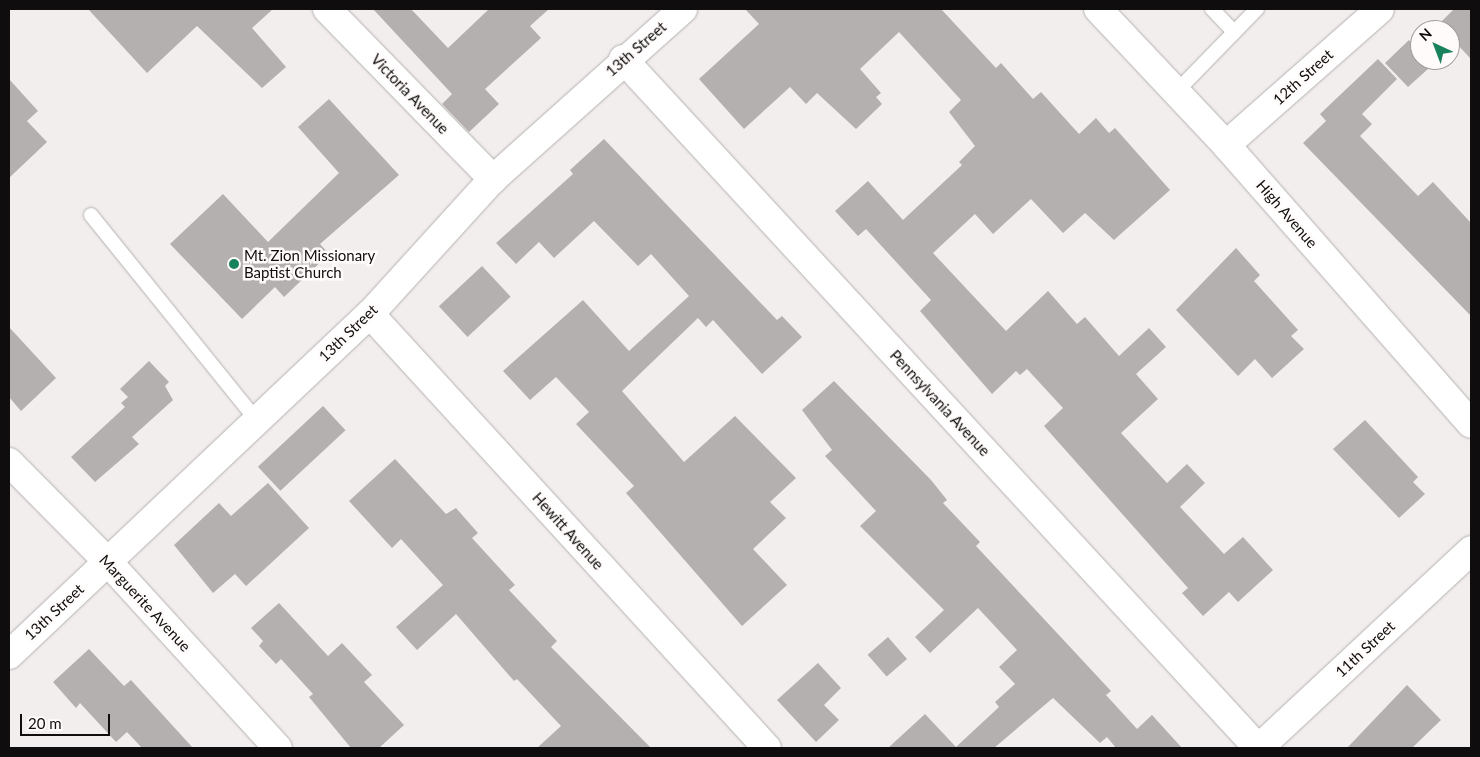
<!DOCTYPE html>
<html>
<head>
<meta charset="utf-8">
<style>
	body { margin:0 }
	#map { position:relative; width:1480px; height:757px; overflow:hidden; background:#f2eeed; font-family:Lato,sans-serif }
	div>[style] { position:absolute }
	.building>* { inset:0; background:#b4b0af; transform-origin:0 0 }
	.roads { filter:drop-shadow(0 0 1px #b5b1b0) drop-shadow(0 0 1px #b5b1b0) }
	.lane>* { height:14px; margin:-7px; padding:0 7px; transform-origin:7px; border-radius:7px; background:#fff }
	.street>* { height:28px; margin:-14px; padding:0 14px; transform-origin:14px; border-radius:14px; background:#fff }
	.secondary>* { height:28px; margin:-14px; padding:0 14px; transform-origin:14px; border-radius:14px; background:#fff }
	.dots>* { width:14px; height:14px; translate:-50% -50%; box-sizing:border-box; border:2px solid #fffbfb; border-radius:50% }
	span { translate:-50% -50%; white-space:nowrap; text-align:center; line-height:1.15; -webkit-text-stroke:5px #fffbfb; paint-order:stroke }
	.street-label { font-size:15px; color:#0f0d0d }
	.poi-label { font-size:15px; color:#0f0d0d }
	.left { translate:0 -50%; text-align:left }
	.frame { position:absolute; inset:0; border:10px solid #0f0d0d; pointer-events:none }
	.north { position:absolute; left:1410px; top:20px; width:50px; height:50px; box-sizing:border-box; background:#fffbfb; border:1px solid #9f9c9c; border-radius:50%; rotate:317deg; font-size:14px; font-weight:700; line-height:20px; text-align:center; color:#0f0d0d }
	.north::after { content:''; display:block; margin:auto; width:18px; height:22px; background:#18825d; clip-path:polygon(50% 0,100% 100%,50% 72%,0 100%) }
	.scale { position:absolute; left:20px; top:714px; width:90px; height:22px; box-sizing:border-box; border:2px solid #0f0d0d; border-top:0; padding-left:6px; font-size:15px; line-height:18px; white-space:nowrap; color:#0f0d0d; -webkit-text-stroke:4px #fffbfb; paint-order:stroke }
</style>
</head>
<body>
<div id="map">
	<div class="building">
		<div style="clip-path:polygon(88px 9px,273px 9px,252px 28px,286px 67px,262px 88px,197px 26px,147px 73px)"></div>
		<div style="clip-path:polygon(373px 9px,411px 9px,448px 48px,489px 9px,549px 9px,530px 26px,541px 38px,485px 89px,499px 104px,469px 132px,442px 104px,452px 94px)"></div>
		<div style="clip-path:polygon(745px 9px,941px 9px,996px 68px,1001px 63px,1033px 99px,1041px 92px,1079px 134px,1096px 118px,1109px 133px,1115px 128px,1170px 190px,1114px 240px,1085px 213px,1063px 233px,1031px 199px,993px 234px,975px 214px,933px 253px,1006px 331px,1048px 291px,1077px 324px,1085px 317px,1119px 356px,1149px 328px,1166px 347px,1136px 374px,1158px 399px,1121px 433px,1167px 483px,1187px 464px,1205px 483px,1180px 507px,1224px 554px,1243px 537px,1273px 570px,1238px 602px,1229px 592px,1203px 616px,1182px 593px,1188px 588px,1044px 426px,1063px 408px,1027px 369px,1020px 375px,1016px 371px,992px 394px,920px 311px,931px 300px,866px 229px,858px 236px,835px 211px,868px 181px,903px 220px,962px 165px,959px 162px,975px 146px,949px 112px,961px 100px,899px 32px,860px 69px,881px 93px,876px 97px,882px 104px,856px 129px,817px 93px,806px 104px,790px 87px,744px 129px,699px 79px,759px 24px)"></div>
		<div style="clip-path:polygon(1454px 9px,1471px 9px,1471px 59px,1456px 43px,1450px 48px,1450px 30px,1433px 30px)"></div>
		<div style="clip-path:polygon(1409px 40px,1416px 47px,1420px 42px,1420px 60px,1438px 60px,1408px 87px,1385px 63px)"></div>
		<div style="clip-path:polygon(1378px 59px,1397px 79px,1362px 114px,1372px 124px,1360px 136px,1418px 196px,1433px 182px,1471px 223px,1471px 316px,1303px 143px,1326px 121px,1320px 114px)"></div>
		<div style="clip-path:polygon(9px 79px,38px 111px,27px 121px,47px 142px,9px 178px)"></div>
		<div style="clip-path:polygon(329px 99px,399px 175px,320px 244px,329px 254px,284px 297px,275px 287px,242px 319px,170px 244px,223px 194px,268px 242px,339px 173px,298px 127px)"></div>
		<div style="clip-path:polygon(604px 139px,777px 320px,782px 316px,802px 337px,762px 374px,713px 320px,706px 327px,698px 318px,622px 391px,684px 462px,735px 416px,796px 478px,770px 502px,786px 518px,753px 549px,787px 585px,742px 626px,626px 493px,634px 486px,576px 424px,589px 412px,556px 377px,530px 400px,503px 371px,583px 300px,629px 351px,689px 296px,651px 254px,638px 266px,594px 221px,554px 258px,539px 242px,516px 264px,496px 243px,573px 174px,570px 170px)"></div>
		<div style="clip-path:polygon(1236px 248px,1260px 275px,1254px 281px,1298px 330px,1291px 336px,1304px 349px,1272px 378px,1255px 359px,1238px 376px,1176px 310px)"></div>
		<div style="left:482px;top:266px;width:42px;height:59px;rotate:47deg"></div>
		<div style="clip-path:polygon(9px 327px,56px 378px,21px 411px,9px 397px)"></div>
		<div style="clip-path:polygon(149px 361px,169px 382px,165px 386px,173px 400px,132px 437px,139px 444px,95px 482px,71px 457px,125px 407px,121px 403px,128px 397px,120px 389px)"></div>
		<div style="clip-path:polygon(834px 381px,931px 480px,947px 500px,943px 503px,980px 542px,976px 546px,1111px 691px,1106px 695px,1137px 729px,1152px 715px,1182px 748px,1116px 748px,1107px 737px,1100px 743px,1053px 698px,994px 748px,888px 748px,925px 714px,956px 747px,999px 707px,995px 702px,1015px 684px,999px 667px,1017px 650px,978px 608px,930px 653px,915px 637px,944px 610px,860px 526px,876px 511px,825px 456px,832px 450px,802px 410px)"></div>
		<div style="left:323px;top:406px;width:33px;height:89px;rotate:47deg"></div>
		<div style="clip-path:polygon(1365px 420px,1418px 477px,1413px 482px,1425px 494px,1399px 518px,1333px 449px)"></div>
		<div style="clip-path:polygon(395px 459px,446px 514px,456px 508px,478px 533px,472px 538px,515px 585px,509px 590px,557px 641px,551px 647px,651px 748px,537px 748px,561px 726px,517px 679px,514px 681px,456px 614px,417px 650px,396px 627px,443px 585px,401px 539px,392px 548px,349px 501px)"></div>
		<div style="clip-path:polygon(268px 483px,309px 528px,246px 586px,235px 574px,213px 593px,174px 545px,219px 503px,231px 516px)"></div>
		<div style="clip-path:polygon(279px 603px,328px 656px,342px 643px,372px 675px,364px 682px,404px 725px,379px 748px,351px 748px,309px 697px,313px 694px,281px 659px,276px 664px,259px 646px,263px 641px,251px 628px)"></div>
		<div style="left:888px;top:637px;width:29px;height:27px;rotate:49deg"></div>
		<div style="clip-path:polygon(89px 649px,124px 686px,131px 680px,193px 748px,142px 748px,127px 732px,116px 742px,80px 703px,76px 708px,53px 682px)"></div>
		<div style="clip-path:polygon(818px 663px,841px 688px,824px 705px,839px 720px,816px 742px,777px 700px)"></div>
		<div style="clip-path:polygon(1407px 685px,1441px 720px,1412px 748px,1347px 748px)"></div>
	</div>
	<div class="roads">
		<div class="lane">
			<div style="left:1212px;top:9px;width:32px;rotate:46deg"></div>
			<div style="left:1176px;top:92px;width:116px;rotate:-45.7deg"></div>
			<div style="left:91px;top:215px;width:265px;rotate:51.1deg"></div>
		</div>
		<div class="street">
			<div style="left:327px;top:9px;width:238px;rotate:45.7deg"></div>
			<div style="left:623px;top:59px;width:937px;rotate:47.34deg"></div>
			<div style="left:1226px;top:145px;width:205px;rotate:-41.4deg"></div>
			<div style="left:370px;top:314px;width:588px;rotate:47.55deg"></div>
			<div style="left:9px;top:462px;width:141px;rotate:45.3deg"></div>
			<div style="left:108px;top:562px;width:252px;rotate:47.6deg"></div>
			<div style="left:9px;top:655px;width:497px;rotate:-43.4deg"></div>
			<div style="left:370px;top:314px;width:183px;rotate:-47.7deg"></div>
			<div style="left:493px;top:179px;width:255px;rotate:-41.8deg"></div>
		</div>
		<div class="secondary">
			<div style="left:1098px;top:9px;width:187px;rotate:46.7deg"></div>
			<div style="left:1226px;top:145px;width:371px;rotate:48.7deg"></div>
			<div style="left:1259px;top:748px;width:290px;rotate:-43deg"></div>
		</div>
	</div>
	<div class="dots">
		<div style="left:234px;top:264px;background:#18825d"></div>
	</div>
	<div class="street-label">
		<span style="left:636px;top:49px;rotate:-41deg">13th Street</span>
		<span style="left:1303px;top:77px;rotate:-42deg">12th Street</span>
		<span style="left:410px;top:94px;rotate:46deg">Victoria Avenue</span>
		<span style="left:1287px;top:214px;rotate:49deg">High Avenue</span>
		<span style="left:348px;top:333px;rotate:-44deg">13th Street</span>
		<span style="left:940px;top:403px;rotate:47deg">Pennsylvania Avenue</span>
		<span style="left:568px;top:531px;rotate:48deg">Hewitt Avenue</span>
		<span style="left:145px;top:603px;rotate:47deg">Marguerite Avenue</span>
		<span style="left:54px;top:612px;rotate:-43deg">13th Street</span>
		<span style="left:1365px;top:649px;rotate:-43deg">11th Street</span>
	</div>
	<div class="poi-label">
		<span class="left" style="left:244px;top:264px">Mt. Zion Missionary<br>Baptist Church</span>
	</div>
	<div class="frame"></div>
	<div class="north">N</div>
	<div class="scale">20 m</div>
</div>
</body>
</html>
